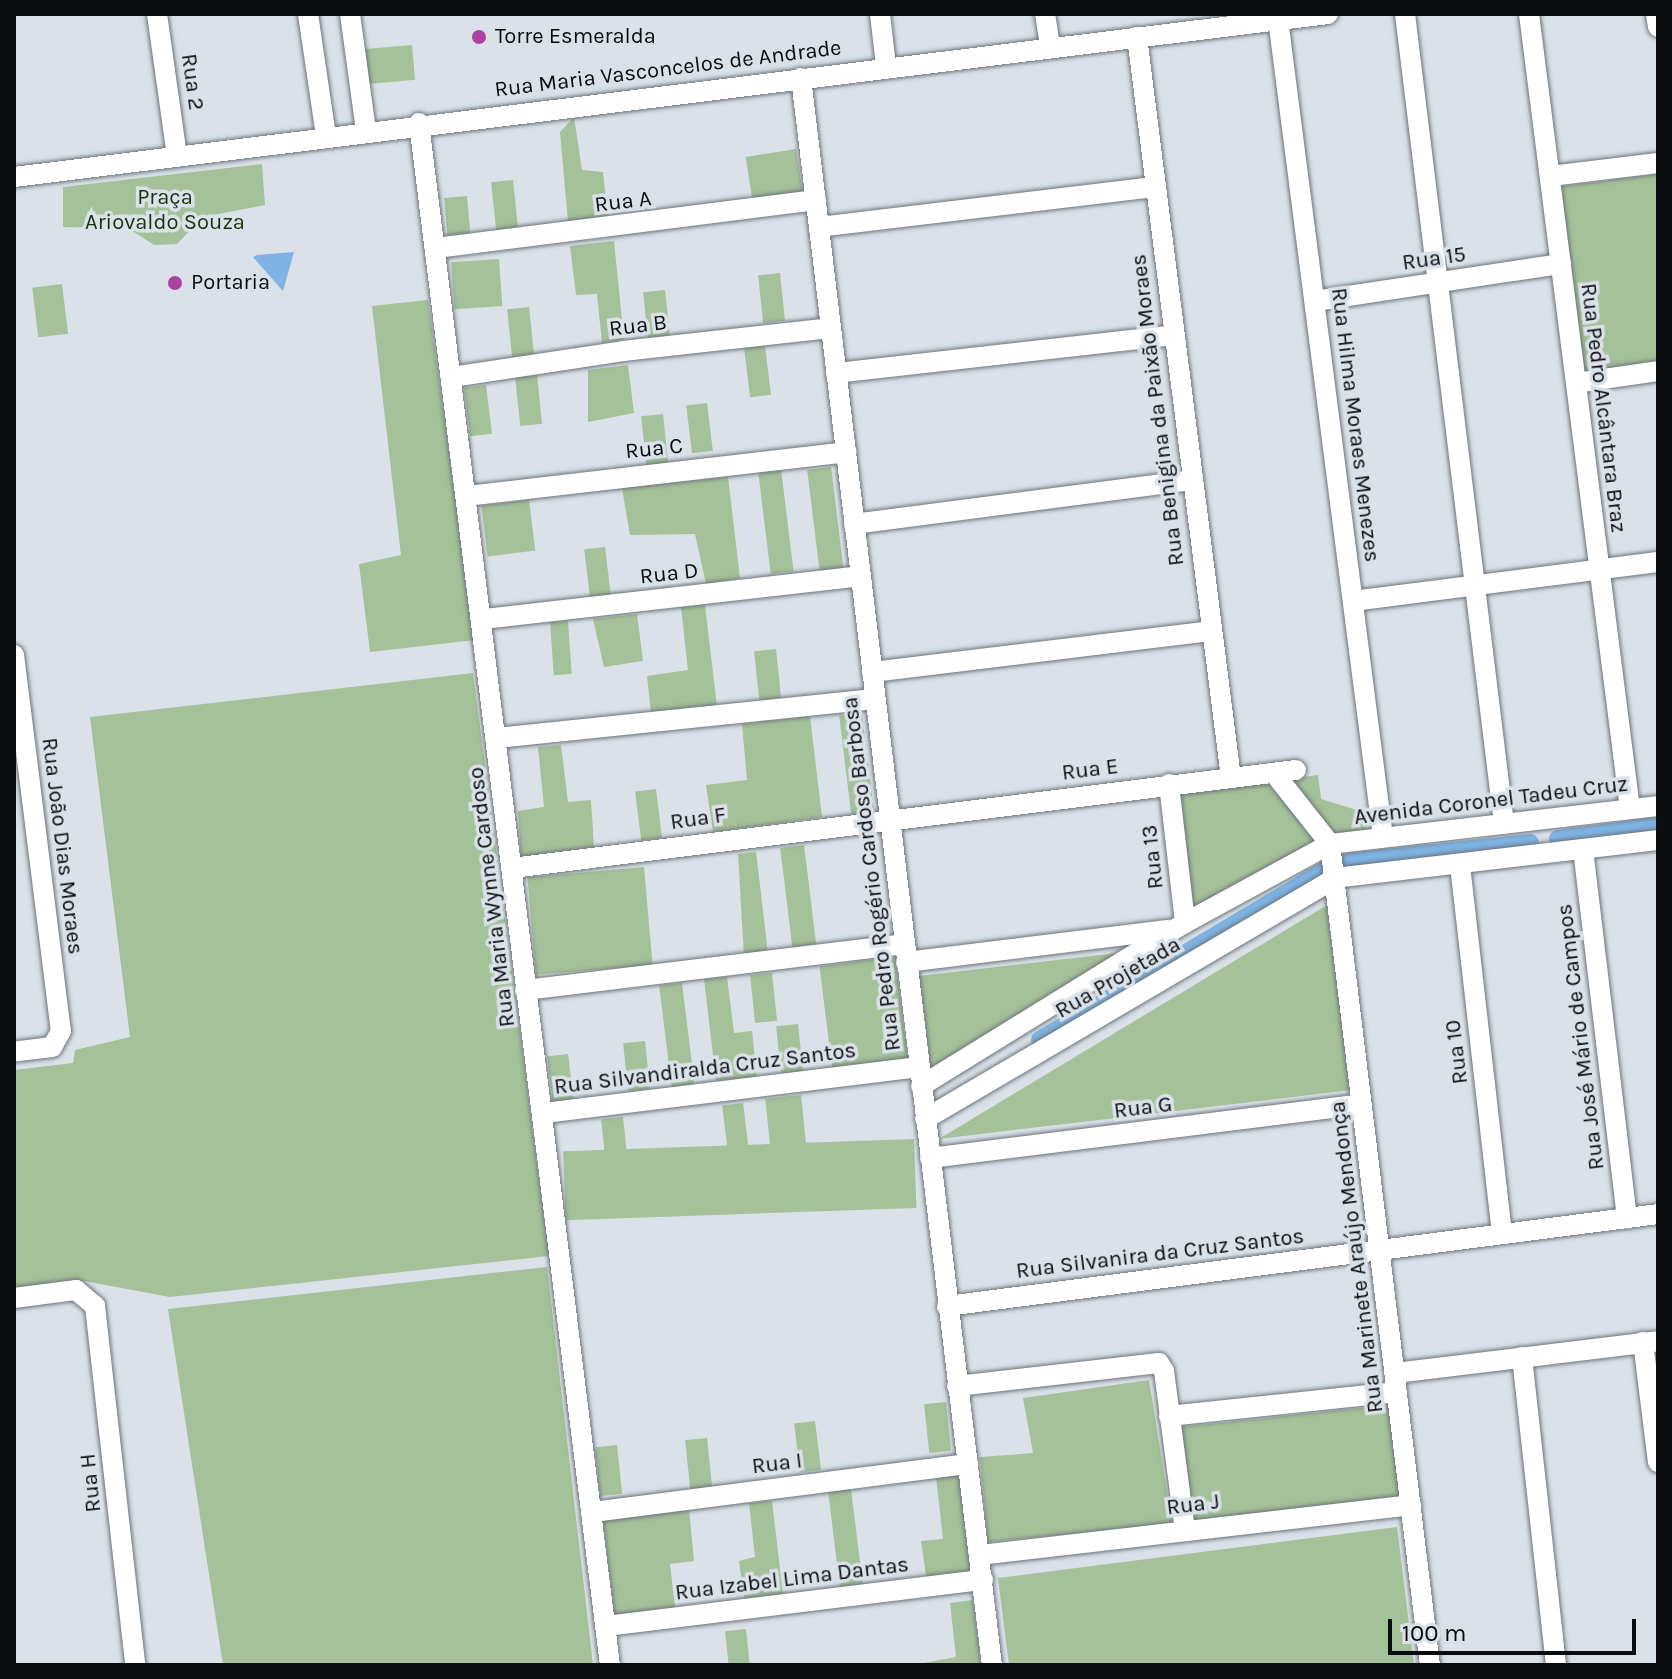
<!DOCTYPE html>
<html>
<head>
<meta charset="utf-8">
<style>
	body { margin:0 }
	#map { position:relative; width:1672px; height:1679px; overflow:hidden; background:#dae1e8; font-family:Karla,sans-serif }
	div>[style] { position:absolute }
	.green>* { inset:0; background:#a4c199; transform-origin:0 0 }
	.water>* { inset:0; background:#7eb3e3 }
	.canal>* { height:18px; margin:-9px; padding:0 9px; transform-origin:9px; border-radius:9px; background:#7eb3e3 }
	.roads { filter:drop-shadow(0 0 2px #6c7379) drop-shadow(0 0 2px #6c7379) }
	.street>* { height:20px; margin:-10px; padding:0 10px; transform-origin:10px; border-radius:10px; background:#fff }
	.dots>* { width:22px; height:22px; translate:-50% -50%; box-sizing:border-box; border:4px solid #dae1e8; border-radius:50% }
	span { translate:-50% -50%; white-space:nowrap; text-align:center; line-height:1.15; -webkit-text-stroke:7px #dae1e8; paint-order:stroke }
	.poi-label { font-size:22px; color:#0a0c0f }
	.left { translate:0 -50%; text-align:left }
	.street-label { font-size:22px; color:#0a0c0f }
	.park-label { font-size:22px; color:#19330c }
	.frame { position:absolute; inset:0; border:16px solid #0a0c0f; pointer-events:none }
	.scale { position:absolute; left:1388px; top:1619px; width:248px; height:36px; box-sizing:border-box; border:4px solid #0a0c0f; border-top:0; padding-left:10px; font-size:24px; line-height:28px; white-space:nowrap; color:#0a0c0f; -webkit-text-stroke:6px #dae1e8; paint-order:stroke }
</style>
</head>
<body>
<div id="map">
	<div class="green">
		<div style="left:412px;top:45px;width:35px;height:47px;rotate:85deg"></div>
		<div style="clip-path:polygon(574px 117px,582px 170px,603px 172px,608px 218px,568px 222px,560px 132px)"></div>
		<div style="left:796px;top:149px;width:47px;height:51px;rotate:81deg"></div>
		<div style="clip-path:polygon(262px 164px,265px 205px,203px 217px,177px 244px,154px 245px,128px 228px,63px 227px,63px 187px)"></div>
		<div style="clip-path:polygon(1658px 174px,1658px 364px,1582px 373px,1558px 187px)"></div>
		<div style="left:513px;top:180px;width:49px;height:22px;rotate:84deg"></div>
		<div style="left:467px;top:196px;width:38px;height:23px;rotate:85deg"></div>
		<div style="clip-path:polygon(614px 241px,624px 340px,602px 343px,597px 294px,576px 295px,570px 246px)"></div>
		<div style="left:499px;top:259px;width:47px;height:48px;rotate:86deg"></div>
		<div style="left:780px;top:273px;width:48px;height:22px;rotate:84deg"></div>
		<div style="left:62px;top:284px;width:50px;height:30px;rotate:83deg"></div>
		<div style="left:665px;top:290px;width:49px;height:22px;rotate:84deg"></div>
		<div style="clip-path:polygon(428px 300px,475px 640px,370px 652px,359px 564px,401px 555px,372px 306px)"></div>
		<div style="left:529px;top:307px;width:48px;height:22px;rotate:84deg"></div>
		<div style="left:765px;top:346px;width:49px;height:21px;rotate:83deg"></div>
		<div style="clip-path:polygon(628px 365px,634px 413px,588px 422px,588px 370px)"></div>
		<div style="left:537px;top:375px;width:49px;height:22px;rotate:84deg"></div>
		<div style="left:486px;top:385px;width:49px;height:22px;rotate:83deg"></div>
		<div style="left:707px;top:403px;width:48px;height:21px;rotate:83deg"></div>
		<div style="left:663px;top:414px;width:49px;height:22px;rotate:84deg"></div>
		<div style="left:831px;top:467px;width:102px;height:24px;rotate:83deg"></div>
		<div style="left:781px;top:469px;width:103px;height:23px;rotate:83deg"></div>
		<div style="clip-path:polygon(728px 477px,740px 578px,706px 584px,695px 534px,630px 535px,622px 488px)"></div>
		<div style="left:529px;top:500px;width:51px;height:48px;rotate:83deg"></div>
		<div style="left:605px;top:547px;width:49px;height:21px;rotate:83deg"></div>
		<div style="clip-path:polygon(705px 605px,717px 707px,651px 713px,647px 676px,688px 670px,681px 607px)"></div>
		<div style="clip-path:polygon(637px 614px,643px 661px,604px 667px,593px 619px)"></div>
		<div style="left:568px;top:621px;width:53px;height:18px;rotate:86deg"></div>
		<div style="left:776px;top:649px;width:49px;height:22px;rotate:84deg"></div>
		<div style="clip-path:polygon(473px 673px,549px 1256px,170px 1297px,84px 1281px,14px 1291px,14px 1070px,73px 1063px,75px 1050px,130px 1037px,90px 717px)"></div>
		<div style="left:862px;top:713px;width:103px;height:23px;rotate:83deg"></div>
		<div style="clip-path:polygon(810px 716px,822px 817px,713px 832px,706px 785px,747px 780px,742px 724px)"></div>
		<div style="clip-path:polygon(561px 745px,568px 802px,591px 800px,594px 848px,521px 857px,518px 811px,544px 807px,538px 747px)"></div>
		<div style="clip-path:polygon(1318px 775px,1321px 799px,1363px 812px,1368px 833px,1191px 912px,1175px 794px)"></div>
		<div style="left:656px;top:789px;width:49px;height:21px;rotate:83deg"></div>
		<div style="left:804px;top:845px;width:103px;height:24px;rotate:83deg"></div>
		<div style="clip-path:polygon(756px 852px,768px 953px,744px 956px,738px 854px)"></div>
		<div style="left:644px;top:867px;width:98px;height:117px;rotate:85deg"></div>
		<div style="clip-path:polygon(1327px 905px,1351px 1090px,939px 1139px)"></div>
		<div style="clip-path:polygon(1126px 952px,931px 1069px,919px 976px)"></div>
		<div style="left:895px;top:957px;width:103px;height:76px;rotate:83deg"></div>
		<div style="left:772px;top:973px;width:48px;height:22px;rotate:84deg"></div>
		<div style="clip-path:polygon(727px 977px,734px 1033px,752px 1031px,757px 1077px,716px 1081px,704px 979px)"></div>
		<div style="left:682px;top:983px;width:103px;height:23px;rotate:83deg"></div>
		<div style="left:798px;top:1024px;width:49px;height:22px;rotate:84deg"></div>
		<div style="left:645px;top:1041px;width:48px;height:22px;rotate:84deg"></div>
		<div style="left:568px;top:1054px;width:48px;height:21px;rotate:83deg"></div>
		<div style="left:801px;top:1095px;width:49px;height:36px;rotate:84deg"></div>
		<div style="left:743px;top:1103px;width:49px;height:21px;rotate:83deg"></div>
		<div style="left:623px;top:1117px;width:49px;height:22px;rotate:84deg"></div>
		<div style="left:914px;top:1139px;width:69px;height:351px;rotate:88deg"></div>
		<div style="clip-path:polygon(547px 1267px,593px 1665px,223px 1665px,168px 1309px)"></div>
		<div style="clip-path:polygon(1149px 1380px,1172px 1524px,988px 1542px,980px 1457px,1033px 1453px,1023px 1398px)"></div>
		<div style="left:946px;top:1402px;width:49px;height:22px;rotate:84deg"></div>
		<div style="left:1390px;top:1405px;width:99px;height:211px;rotate:84deg"></div>
		<div style="left:815px;top:1421px;width:49px;height:21px;rotate:83deg"></div>
		<div style="left:707px;top:1438px;width:49px;height:22px;rotate:84deg"></div>
		<div style="left:617px;top:1445px;width:49px;height:22px;rotate:84deg"></div>
		<div style="clip-path:polygon(959px 1474px,971px 1576px,927px 1582px,921px 1541px,943px 1539px,936px 1477px)"></div>
		<div style="left:851px;top:1489px;width:103px;height:23px;rotate:83deg"></div>
		<div style="clip-path:polygon(772px 1501px,784px 1603px,745px 1605px,739px 1561px,755px 1557px,749px 1503px)"></div>
		<div style="clip-path:polygon(689px 1508px,694px 1561px,670px 1564px,676px 1615px,615px 1620px,603px 1519px)"></div>
		<div style="clip-path:polygon(1397px 1527px,1414px 1665px,1009px 1665px,998px 1578px)"></div>
		<div style="clip-path:polygon(973px 1600px,981px 1665px,913px 1665px,956px 1657px,950px 1603px)"></div>
		<div style="left:746px;top:1629px;width:36px;height:21px;rotate:84deg"></div>
	</div>
	<div class="water">
		<div style="clip-path:polygon(294px 252px,283px 291px,253px 257px,257px 255px)"></div>
	</div>
	<div class="canal">
		<div style="left:1558px;top:839px;width:101px;rotate:-7.4deg"></div>
		<div style="left:1348px;top:862px;width:183px;rotate:-6deg"></div>
		<div style="left:1040px;top:1040px;width:330px;rotate:-30.8deg"></div>
	</div>
	<div class="roads">
		<div class="street">
			<div style="left:157px;top:14px;width:144px;rotate:82deg"></div>
			<div style="left:308px;top:14px;width:123px;rotate:81.6deg"></div>
			<div style="left:350px;top:14px;width:118px;rotate:82.2deg"></div>
			<div style="left:880px;top:14px;width:52px;rotate:83.4deg"></div>
			<div style="left:1045px;top:14px;width:32px;rotate:81deg"></div>
			<div style="left:1405px;top:14px;width:816px;rotate:83.03deg"></div>
			<div style="left:1529px;top:14px;width:801px;rotate:82.76deg"></div>
			<div style="left:1656px;top:14px;width:13px;rotate:81deg"></div>
			<div style="left:1278px;top:19px;width:825px;rotate:82.69deg"></div>
			<div style="left:1137px;top:37px;width:747px;rotate:82.77deg"></div>
			<div style="left:801px;top:78px;width:1598px;rotate:83.14deg"></div>
			<div style="left:419px;top:123px;width:1554px;rotate:82.94deg"></div>
			<div style="left:1550px;top:176px;width:109px;rotate:-6.9deg"></div>
			<div style="left:14px;top:177px;width:1324px;rotate:-7.07deg"></div>
			<div style="left:819px;top:227px;width:338px;rotate:-6.8deg"></div>
			<div style="left:436px;top:248px;width:383px;rotate:-7.2deg"></div>
			<div style="left:1315px;top:301px;width:249px;rotate:-8.6deg"></div>
			<div style="left:836px;top:373px;width:339px;rotate:-6.4deg"></div>
			<div style="left:452px;top:377px;width:173px;rotate:-8.6deg"></div>
			<div style="left:623px;top:351px;width:208px;rotate:-6.3deg"></div>
			<div style="left:1576px;top:383px;width:83px;rotate:-8.3deg"></div>
			<div style="left:467px;top:496px;width:382px;rotate:-6.6deg"></div>
			<div style="left:854px;top:524px;width:340px;rotate:-7.4deg"></div>
			<div style="left:1353px;top:601px;width:307px;rotate:-7.3deg"></div>
			<div style="left:484px;top:619px;width:377px;rotate:-6.5deg"></div>
			<div style="left:14px;top:655px;width:379px;rotate:82.9deg"></div>
			<div style="left:61px;top:1031px;width:18px;rotate:119deg"></div>
			<div style="left:52px;top:1047px;width:38px;rotate:173deg"></div>
			<div style="left:872px;top:672px;width:339px;rotate:-6.9deg"></div>
			<div style="left:497px;top:738px;width:379px;rotate:-5.9deg"></div>
			<div style="left:1274px;top:773px;width:90px;rotate:51.7deg"></div>
			<div style="left:1169px;top:784px;width:140px;rotate:83.4deg"></div>
			<div style="left:1330px;top:844px;width:827px;rotate:83.06deg"></div>
			<div style="left:1583px;top:849px;width:372px;rotate:83.2deg"></div>
			<div style="left:1460px;top:865px;width:371px;rotate:83.5deg"></div>
			<div style="left:512px;top:868px;width:790px;rotate:-7.13deg"></div>
			<div style="left:906px;top:962px;width:264px;rotate:-7deg"></div>
			<div style="left:525px;top:990px;width:382px;rotate:-6.9deg"></div>
			<div style="left:921px;top:1086px;width:310px;rotate:-31.7deg"></div>
			<div style="left:1185px;top:923px;width:165px;rotate:-28.6deg"></div>
			<div style="left:1330px;top:844px;width:330px;rotate:-6.6deg"></div>
			<div style="left:544px;top:1113px;width:378px;rotate:-7deg"></div>
			<div style="left:925px;top:1119px;width:476px;rotate:-30.4deg"></div>
			<div style="left:1335px;top:878px;width:325px;rotate:-6.7deg"></div>
			<div style="left:930px;top:1158px;width:435px;rotate:-7.1deg"></div>
			<div style="left:14px;top:1298px;width:63px;rotate:-7.4deg"></div>
			<div style="left:76px;top:1290px;width:25px;rotate:40deg"></div>
			<div style="left:95px;top:1306px;width:361px;rotate:83.6deg"></div>
			<div style="left:947px;top:1306px;width:717px;rotate:-7.37deg"></div>
			<div style="left:1643px;top:1342px;width:121px;rotate:82.9deg"></div>
			<div style="left:1522px;top:1357px;width:310px;rotate:83.7deg"></div>
			<div style="left:1395px;top:1373px;width:265px;rotate:-6.9deg"></div>
			<div style="left:957px;top:1386px;width:203px;rotate:-6.5deg"></div>
			<div style="left:1159px;top:1363px;width:9px;rotate:58deg"></div>
			<div style="left:1164px;top:1371px;width:160px;rotate:82.5deg"></div>
			<div style="left:1169px;top:1416px;width:229px;rotate:-6deg"></div>
			<div style="left:593px;top:1512px;width:378px;rotate:-7.3deg"></div>
			<div style="left:980px;top:1555px;width:434px;rotate:-6.6deg"></div>
			<div style="left:606px;top:1626px;width:380px;rotate:-7deg"></div>
		</div>
	</div>
	<div class="dots">
		<div style="left:479px;top:37px;background:#ad41a1"></div>
		<div style="left:175px;top:283px;background:#ad41a1"></div>
	</div>
	<div class="poi-label">
		<span class="left" style="left:495px;top:37px">Torre Esmeralda</span>
		<span class="left" style="left:191px;top:283px">Portaria</span>
	</div>
	<div class="street-label">
		<span style="left:668px;top:69px;rotate:-7deg">Rua Maria Vasconcelos de Andrade</span>
		<span style="left:192px;top:82px;rotate:82deg">Rua 2</span>
		<span style="left:623px;top:202px;rotate:-7deg">Rua A</span>
		<span style="left:1434px;top:259px;rotate:-8deg">Rua 15</span>
		<span style="left:638px;top:326px;rotate:-7deg">Rua B</span>
		<span style="left:1603px;top:408px;rotate:83deg">Rua Pedro Alcântara Braz</span>
		<span style="left:1158px;top:410px;rotate:-97deg">Rua Benigina da Paixão Moraes</span>
		<span style="left:1355px;top:425px;rotate:83deg">Rua Hilma Moraes Menezes</span>
		<span style="left:654px;top:449px;rotate:-6deg">Rua C</span>
		<span style="left:669px;top:574px;rotate:-6deg">Rua D</span>
		<span style="left:1090px;top:770px;rotate:-7deg">Rua E</span>
		<span style="left:1491px;top:801px;rotate:-7deg">Avenida Coronel Tadeu Cruz</span>
		<span style="left:698px;top:819px;rotate:-8deg">Rua F</span>
		<span style="left:62px;top:846px;rotate:83deg">Rua João Dias Moraes</span>
		<span style="left:1153px;top:857px;rotate:-96deg">Rua 13</span>
		<span style="left:872px;top:874px;rotate:-97deg">Rua Pedro Rogério Cardoso Barbosa</span>
		<span style="left:492px;top:897px;rotate:-97deg">Rua Maria Wynne Cardoso</span>
		<span style="left:1118px;top:978px;rotate:-30deg">Rua Projetada</span>
		<span style="left:1581px;top:1037px;rotate:-97deg">Rua José Mário de Campos</span>
		<span style="left:1457px;top:1052px;rotate:-97deg">Rua 10</span>
		<span style="left:705px;top:1069px;rotate:-7deg">Rua Silvandiralda Cruz Santos</span>
		<span style="left:1143px;top:1108px;rotate:-7deg">Rua G</span>
		<span style="left:1160px;top:1254px;rotate:-7deg">Rua Silvanira da Cruz Santos</span>
		<span style="left:1357px;top:1257px;rotate:-97deg">Rua Marinete Araújo Mendonça</span>
		<span style="left:777px;top:1464px;rotate:-7deg">Rua I</span>
		<span style="left:91px;top:1483px;rotate:-96deg">Rua H</span>
		<span style="left:1193px;top:1505px;rotate:-7deg">Rua J</span>
		<span style="left:792px;top:1579px;rotate:-7deg">Rua Izabel Lima Dantas</span>
	</div>
	<div class="park-label">
		<span style="left:165px;top:210px">Praça<br>Ariovaldo Souza</span>
	</div>
	<div class="frame"></div>
	<div class="scale">100 m</div>
</div>
</body>
</html>
